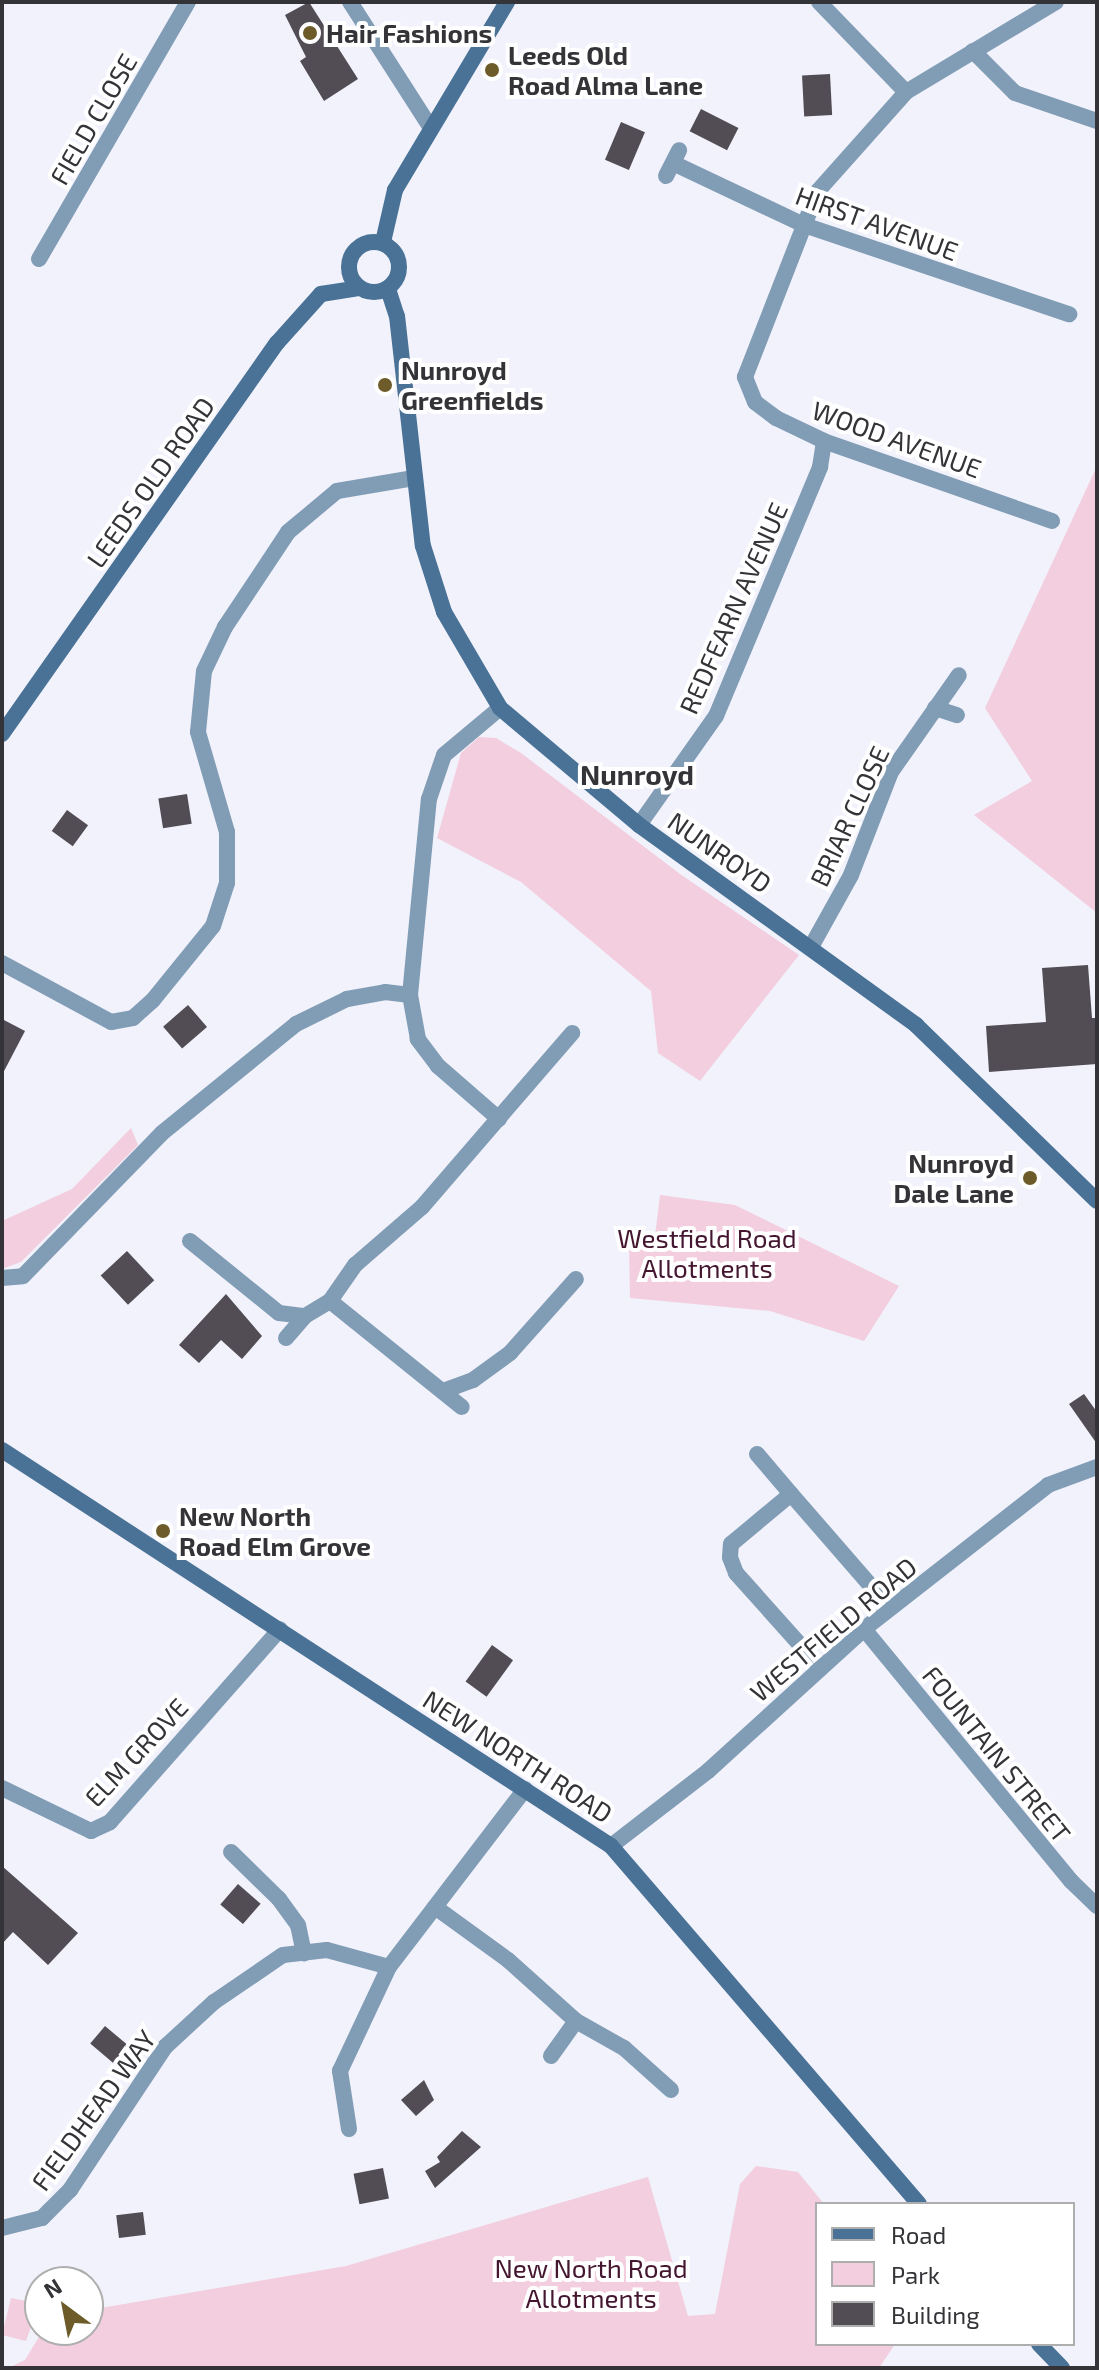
<!DOCTYPE html>
<html>
<head>
<meta charset="utf-8">
<style>
	body { margin:0 }
	#map { position:relative; width:1099px; height:2370px; overflow:hidden; background:#f1f2fb; font-family:"Exo 2",sans-serif }
	div>[style] { position:absolute }
	.green>* { inset:0; background:#f3cedf }
	.building>* { inset:0; background:#524d54; transform-origin:0 0 }
	.street>* { height:16px; margin:-8px; padding:0 8px; transform-origin:8px; border-radius:8px; background:#819cb5 }
	.secondary>* { height:16px; margin:-8px; padding:0 8px; transform-origin:8px; border-radius:8px; background:#497296 }
	.secondary>.ring { margin:-8px; padding:0; box-sizing:content-box; background:none; border:16px solid #497296; border-radius:50% }
	.dots>* { width:22px; height:22px; translate:-50% -50%; box-sizing:border-box; border:4px solid #fff; border-radius:50% }
	span { translate:-50% -50%; white-space:nowrap; text-align:center; line-height:1.15; -webkit-text-stroke:8px #fff; paint-order:stroke }
	.poi-label { font-size:26px; color:#343438; font-weight:700 }
	.left { translate:0 -50%; text-align:left }
	.right { translate:-100% -50%; text-align:right }
	.street-label { font-size:26px; color:#343438 }
	.park-label { font-size:26px; color:#441630 }
	.neighbourhood-label { font-size:28px; color:#343438; font-weight:700 }
	.frame { position:absolute; inset:0; border:4px solid #343438; pointer-events:none }
	.legend { position:absolute; left:815px; top:2202px; width:260px; height:144px; box-sizing:border-box; background:#fff; border:2px solid #aeaeaf; margin:0; padding:10px 14px; list-style:none; font-size:24px; color:#343438 }
	.legend li { display:flex; align-items:center; gap:16px; height:40px }
	.legend b { width:40px; border:2px solid #aeaeaf }
	.north { position:absolute; left:24px; top:2266px; width:80px; height:80px; box-sizing:border-box; background:#fff; border:2px solid #aeaeaf; border-radius:50%; rotate:328deg; font-size:22px; font-weight:700; line-height:32px; text-align:center; color:#343438 }
	.north::after { content:''; display:block; margin:auto; width:28px; height:36px; background:#6d5c2a; clip-path:polygon(50% 0,100% 100%,50% 72%,0 100%) }
</style>
</head>
<body>
<div id="map">
	<div class="green">
		<div style="clip-path:polygon(1097px 466px,1097px 913px,974px 815px,1032px 781px,985px 708px)"></div>
		<div style="clip-path:polygon(479px 737px,496px 738px,521px 753px,680px 874px,799px 955px,700px 1081px,658px 1053px,651px 991px,521px 882px,437px 838px,461px 753px)"></div>
		<div style="clip-path:polygon(131px 1128px,138px 1145px,21px 1262px,2px 1269px,2px 1221px,72px 1189px)"></div>
		<div style="clip-path:polygon(660px 1195px,735px 1205px,899px 1286px,864px 1341px,770px 1311px,630px 1298px,629px 1243px,654px 1244px)"></div>
		<div style="clip-path:polygon(756px 2166px,798px 2172px,824px 2204px,817px 2204px,817px 2344px,895px 2344px,879px 2368px,8px 2368px,25px 2360px,43px 2330px,88px 2330px,88px 2304px,95px 2309px,346px 2266px,648px 2177px,688px 2316px,715px 2314px,740px 2184px)"></div>
		<div style="clip-path:polygon(11px 2298px,31px 2302px,36px 2313px,26px 2341px,2px 2335px)"></div>
	</div>
	<div class="building">
		<div style="clip-path:polygon(309px 2px,358px 79px,324px 101px,300px 61px,306px 57px,285px 15px)"></div>
		<div style="left:830px;top:74px;width:41px;height:28px;rotate:87deg"></div>
		<div style="left:701px;top:109px;width:42px;height:25px;rotate:27deg"></div>
		<div style="left:621px;top:122px;width:26px;height:41px;rotate:23deg"></div>
		<div style="left:187px;top:794px;width:30px;height:29px;rotate:81deg"></div>
		<div style="left:67px;top:810px;width:26px;height:26px;rotate:36deg"></div>
		<div style="clip-path:polygon(1088px 965px,1092px 1018px,1097px 1018px,1097px 1064px,989px 1072px,986px 1026px,1046px 1022px,1042px 968px)"></div>
		<div style="left:188px;top:1005px;width:29px;height:33px;rotate:49deg"></div>
		<div style="clip-path:polygon(2px 1019px,25px 1031px,2px 1075px)"></div>
		<div style="left:127px;top:1251px;width:40px;height:36px;rotate:47deg"></div>
		<div style="clip-path:polygon(226px 1294px,262px 1336px,242px 1359px,221px 1340px,199px 1363px,179px 1345px)"></div>
		<div style="clip-path:polygon(1084px 1394px,1097px 1412px,1097px 1444px,1069px 1404px)"></div>
		<div style="left:492px;top:1645px;width:26px;height:45px;rotate:36deg"></div>
		<div style="clip-path:polygon(2px 1866px,78px 1933px,48px 1965px,13px 1932px,2px 1944px)"></div>
		<div style="left:238px;top:1884px;width:30px;height:27px;rotate:41deg"></div>
		<div style="left:105px;top:2026px;width:30px;height:23px;rotate:40deg"></div>
		<div style="clip-path:polygon(424px 2080px,434px 2100px,416px 2116px,401px 2100px)"></div>
		<div style="clip-path:polygon(462px 2131px,481px 2147px,435px 2188px,425px 2171px,440px 2162px,437px 2157px)"></div>
		<div style="left:383px;top:2168px;width:31px;height:30px;rotate:79deg"></div>
		<div style="left:143px;top:2212px;width:23px;height:27px;rotate:83deg"></div>
	</div>
	<div class="street">
		<div style="left:350px;top:2px;width:150px;rotate:57.3deg"></div>
		<div style="left:819px;top:2px;width:125px;rotate:46deg"></div>
		<div style="left:973px;top:51px;width:59px;rotate:45deg"></div>
		<div style="left:1015px;top:93px;width:87px;rotate:18.9deg"></div>
		<div style="left:675px;top:164px;width:143px;rotate:25.3deg"></div>
		<div style="left:804px;top:225px;width:280px;rotate:18.6deg"></div>
		<div style="left:666px;top:176px;width:29px;rotate:-63deg"></div>
		<div style="left:39px;top:259px;width:297px;rotate:-59.9deg"></div>
		<div style="left:1052px;top:521px;width:242px;rotate:-160.7deg"></div>
		<div style="left:824px;top:441px;width:53px;rotate:-154.4deg"></div>
		<div style="left:776px;top:418px;width:26px;rotate:-143deg"></div>
		<div style="left:755px;top:402px;width:27px;rotate:-112deg"></div>
		<div style="left:745px;top:377px;width:199px;rotate:-68.7deg"></div>
		<div style="left:817px;top:192px;width:134px;rotate:-48.3deg"></div>
		<div style="left:906px;top:92px;width:175px;rotate:-31deg"></div>
		<div style="left:935px;top:708px;width:23px;rotate:18deg"></div>
		<div style="left:639px;top:825px;width:133px;rotate:-54.8deg"></div>
		<div style="left:716px;top:716px;width:270px;rotate:-67.3deg"></div>
		<div style="left:820px;top:467px;width:26px;rotate:-81deg"></div>
		<div style="left:811px;top:947px;width:82px;rotate:-60.9deg"></div>
		<div style="left:851px;top:875px;width:110px;rotate:-68.8deg"></div>
		<div style="left:891px;top:772px;width:118px;rotate:-55deg"></div>
		<div style="left:2px;top:963px;width:124px;rotate:28.4deg"></div>
		<div style="left:111px;top:1022px;width:22px;rotate:-10deg"></div>
		<div style="left:133px;top:1018px;width:27px;rotate:-42deg"></div>
		<div style="left:153px;top:1000px;width:95px;rotate:-51deg"></div>
		<div style="left:213px;top:926px;width:45px;rotate:-72deg"></div>
		<div style="left:227px;top:883px;width:51px;rotate:-90deg"></div>
		<div style="left:227px;top:832px;width:104px;rotate:-106.2deg"></div>
		<div style="left:198px;top:732px;width:61px;rotate:-84.4deg"></div>
		<div style="left:204px;top:671px;width:49px;rotate:-64.5deg"></div>
		<div style="left:225px;top:627px;width:114px;rotate:-56.4deg"></div>
		<div style="left:288px;top:532px;width:64px;rotate:-39.9deg"></div>
		<div style="left:337px;top:491px;width:78px;rotate:-9.6deg"></div>
		<div style="left:499px;top:1119px;width:81px;rotate:-139deg"></div>
		<div style="left:438px;top:1066px;width:34px;rotate:-127deg"></div>
		<div style="left:418px;top:1039px;width:45px;rotate:-100.3deg"></div>
		<div style="left:410px;top:995px;width:197px;rotate:-84.5deg"></div>
		<div style="left:429px;top:799px;width:46px;rotate:-71.2deg"></div>
		<div style="left:444px;top:755px;width:73px;rotate:-40deg"></div>
		<div style="left:190px;top:1241px;width:114px;rotate:39deg"></div>
		<div style="left:279px;top:1313px;width:26px;rotate:7deg"></div>
		<div style="left:2px;top:1278px;width:21px;rotate:-5deg"></div>
		<div style="left:23px;top:1276px;width:199px;rotate:-45.8deg"></div>
		<div style="left:162px;top:1133px;width:173px;rotate:-39.1deg"></div>
		<div style="left:296px;top:1024px;width:57px;rotate:-26.1deg"></div>
		<div style="left:347px;top:999px;width:39px;rotate:-10deg"></div>
		<div style="left:385px;top:992px;width:25px;rotate:7deg"></div>
		<div style="left:330px;top:1301px;width:169px;rotate:38.8deg"></div>
		<div style="left:286px;top:1338px;width:29px;rotate:-49deg"></div>
		<div style="left:305px;top:1316px;width:29px;rotate:-31deg"></div>
		<div style="left:330px;top:1301px;width:44px;rotate:-55.2deg"></div>
		<div style="left:355px;top:1265px;width:89px;rotate:-40.9deg"></div>
		<div style="left:422px;top:1207px;width:230px;rotate:-49.2deg"></div>
		<div style="left:443px;top:1391px;width:32px;rotate:-20deg"></div>
		<div style="left:473px;top:1380px;width:46px;rotate:-36.1deg"></div>
		<div style="left:510px;top:1353px;width:99px;rotate:-48.3deg"></div>
		<div style="left:757px;top:1454px;width:52px;rotate:49.6deg"></div>
		<div style="left:864px;top:1629px;width:326px;rotate:50.6deg"></div>
		<div style="left:1071px;top:1881px;width:36px;rotate:44deg"></div>
		<div style="left:820px;top:1667px;width:126px;rotate:-131.8deg"></div>
		<div style="left:736px;top:1573px;width:17px;rotate:-111deg"></div>
		<div style="left:730px;top:1557px;width:13px;rotate:-86deg"></div>
		<div style="left:731px;top:1544px;width:78px;rotate:-39.8deg"></div>
		<div style="left:791px;top:1494px;width:151px;rotate:49deg"></div>
		<div style="left:2px;top:1788px;width:99px;rotate:25.8deg"></div>
		<div style="left:91px;top:1831px;width:21px;rotate:-25deg"></div>
		<div style="left:110px;top:1822px;width:257px;rotate:-48.6deg"></div>
		<div style="left:611px;top:1846px;width:123px;rotate:-37.7deg"></div>
		<div style="left:708px;top:1771px;width:211px;rotate:-42.3deg"></div>
		<div style="left:864px;top:1629px;width:234px;rotate:-38deg"></div>
		<div style="left:1048px;top:1485px;width:52px;rotate:-20.2deg"></div>
		<div style="left:231px;top:1852px;width:67px;rotate:44.4deg"></div>
		<div style="left:279px;top:1899px;width:32px;rotate:54deg"></div>
		<div style="left:298px;top:1925px;width:29px;rotate:78deg"></div>
		<div style="left:435px;top:1907px;width:90px;rotate:36deg"></div>
		<div style="left:508px;top:1960px;width:91px;rotate:41.9deg"></div>
		<div style="left:576px;top:2021px;width:55px;rotate:29.4deg"></div>
		<div style="left:624px;top:2048px;width:63px;rotate:41.8deg"></div>
		<div style="left:551px;top:2056px;width:43px;rotate:-54.5deg"></div>
		<div style="left:349px;top:2129px;width:59px;rotate:-98.8deg"></div>
		<div style="left:340px;top:2071px;width:115px;rotate:-64.8deg"></div>
		<div style="left:389px;top:1967px;width:224px;rotate:-52.6deg"></div>
		<div style="left:2px;top:2228px;width:41px;rotate:-14deg"></div>
		<div style="left:42px;top:2218px;width:40px;rotate:-45deg"></div>
		<div style="left:70px;top:2190px;width:172px;rotate:-56.4deg"></div>
		<div style="left:165px;top:2047px;width:67px;rotate:-42.6deg"></div>
		<div style="left:214px;top:2002px;width:83px;rotate:-34.3deg"></div>
		<div style="left:283px;top:1955px;width:44px;rotate:-6.5deg"></div>
		<div style="left:327px;top:1950px;width:64px;rotate:15.3deg"></div>
	</div>
	<div class="secondary">
		<div class="ring" style="left:349px;top:242px;width:34px;height:34px"></div>
		<div style="left:383px;top:242px;width:53px;rotate:-77deg"></div>
		<div style="left:395px;top:190px;width:219px;rotate:-59.2deg"></div>
		<div style="left:388px;top:289px;width:28px;rotate:72deg"></div>
		<div style="left:397px;top:316px;width:231px;rotate:83.6deg"></div>
		<div style="left:423px;top:546px;width:69px;rotate:72.3deg"></div>
		<div style="left:444px;top:612px;width:111px;rotate:59.7deg"></div>
		<div style="left:500px;top:708px;width:182px;rotate:40.1deg"></div>
		<div style="left:639px;top:825px;width:342px;rotate:35.8deg"></div>
		<div style="left:916px;top:1025px;width:252px;rotate:44.2deg"></div>
		<div style="left:2px;top:734px;width:478px;rotate:-54.9deg"></div>
		<div style="left:277px;top:343px;width:66px;rotate:-48.1deg"></div>
		<div style="left:321px;top:294px;width:38px;rotate:-9deg"></div>
		<div style="left:2px;top:1450px;width:726px;rotate:33.03deg"></div>
		<div style="left:611px;top:1846px;width:472px;rotate:49.3deg"></div>
		<div style="left:1039px;top:2344px;width:33px;rotate:46deg"></div>
	</div>
	<div class="dots">
		<div style="left:310px;top:33px;background:#6d5c2a"></div>
		<div style="left:492px;top:70px;background:#6d5c2a"></div>
		<div style="left:385px;top:385px;background:#6d5c2a"></div>
		<div style="left:1030px;top:1178px;background:#6d5c2a"></div>
		<div style="left:163px;top:1531px;background:#6d5c2a"></div>
	</div>
	<div class="poi-label">
		<span class="left" style="left:326px;top:33px">Hair Fashions</span>
		<span class="left" style="left:508px;top:70px">Leeds Old<br>Road Alma Lane</span>
		<span class="left" style="left:401px;top:385px">Nunroyd<br>Greenfields</span>
		<span class="right" style="left:1014px;top:1178px">Nunroyd<br>Dale Lane</span>
		<span class="left" style="left:179px;top:1531px">New North<br>Road Elm Grove</span>
	</div>
	<div class="street-label">
		<span style="left:93px;top:119px;rotate:-60deg">FIELD CLOSE</span>
		<span style="left:877px;top:223px;rotate:20deg">HIRST AVENUE</span>
		<span style="left:897px;top:439px;rotate:20deg">WOOD AVENUE</span>
		<span style="left:150px;top:482px;rotate:-55deg">LEEDS OLD ROAD</span>
		<span style="left:733px;top:608px;rotate:-66deg">REDFEARN AVENUE</span>
		<span style="left:849px;top:816px;rotate:-65deg">BRIAR CLOSE</span>
		<span style="left:720px;top:852px;rotate:35deg">NUNROYD</span>
		<span style="left:833px;top:1629px;rotate:-40deg">WESTFIELD ROAD</span>
		<span style="left:136px;top:1752px;rotate:-47deg">ELM GROVE</span>
		<span style="left:997px;top:1754px;rotate:51deg">FOUNTAIN STREET</span>
		<span style="left:518px;top:1756px;rotate:33deg">NEW NORTH ROAD</span>
		<span style="left:93px;top:2110px;rotate:-54deg">FIELDHEAD WAY</span>
	</div>
	<div class="park-label">
		<span style="left:707px;top:1253px">Westfield Road<br>Allotments</span>
		<span style="left:591px;top:2283px">New North Road<br>Allotments</span>
	</div>
	<div class="neighbourhood-label">
		<span style="left:637px;top:774px">Nunroyd</span>
	</div>
	<div class="frame"></div>
	<ul class="legend">
	<li><b style="height:10px;background:#497296"></b>Road</li>
	<li><b style="height:22px;background:#f3cedf"></b>Park</li>
	<li><b style="height:22px;background:#524d54"></b>Building</li>
	</ul>
	<div class="north">N</div>
</div>
</body>
</html>
